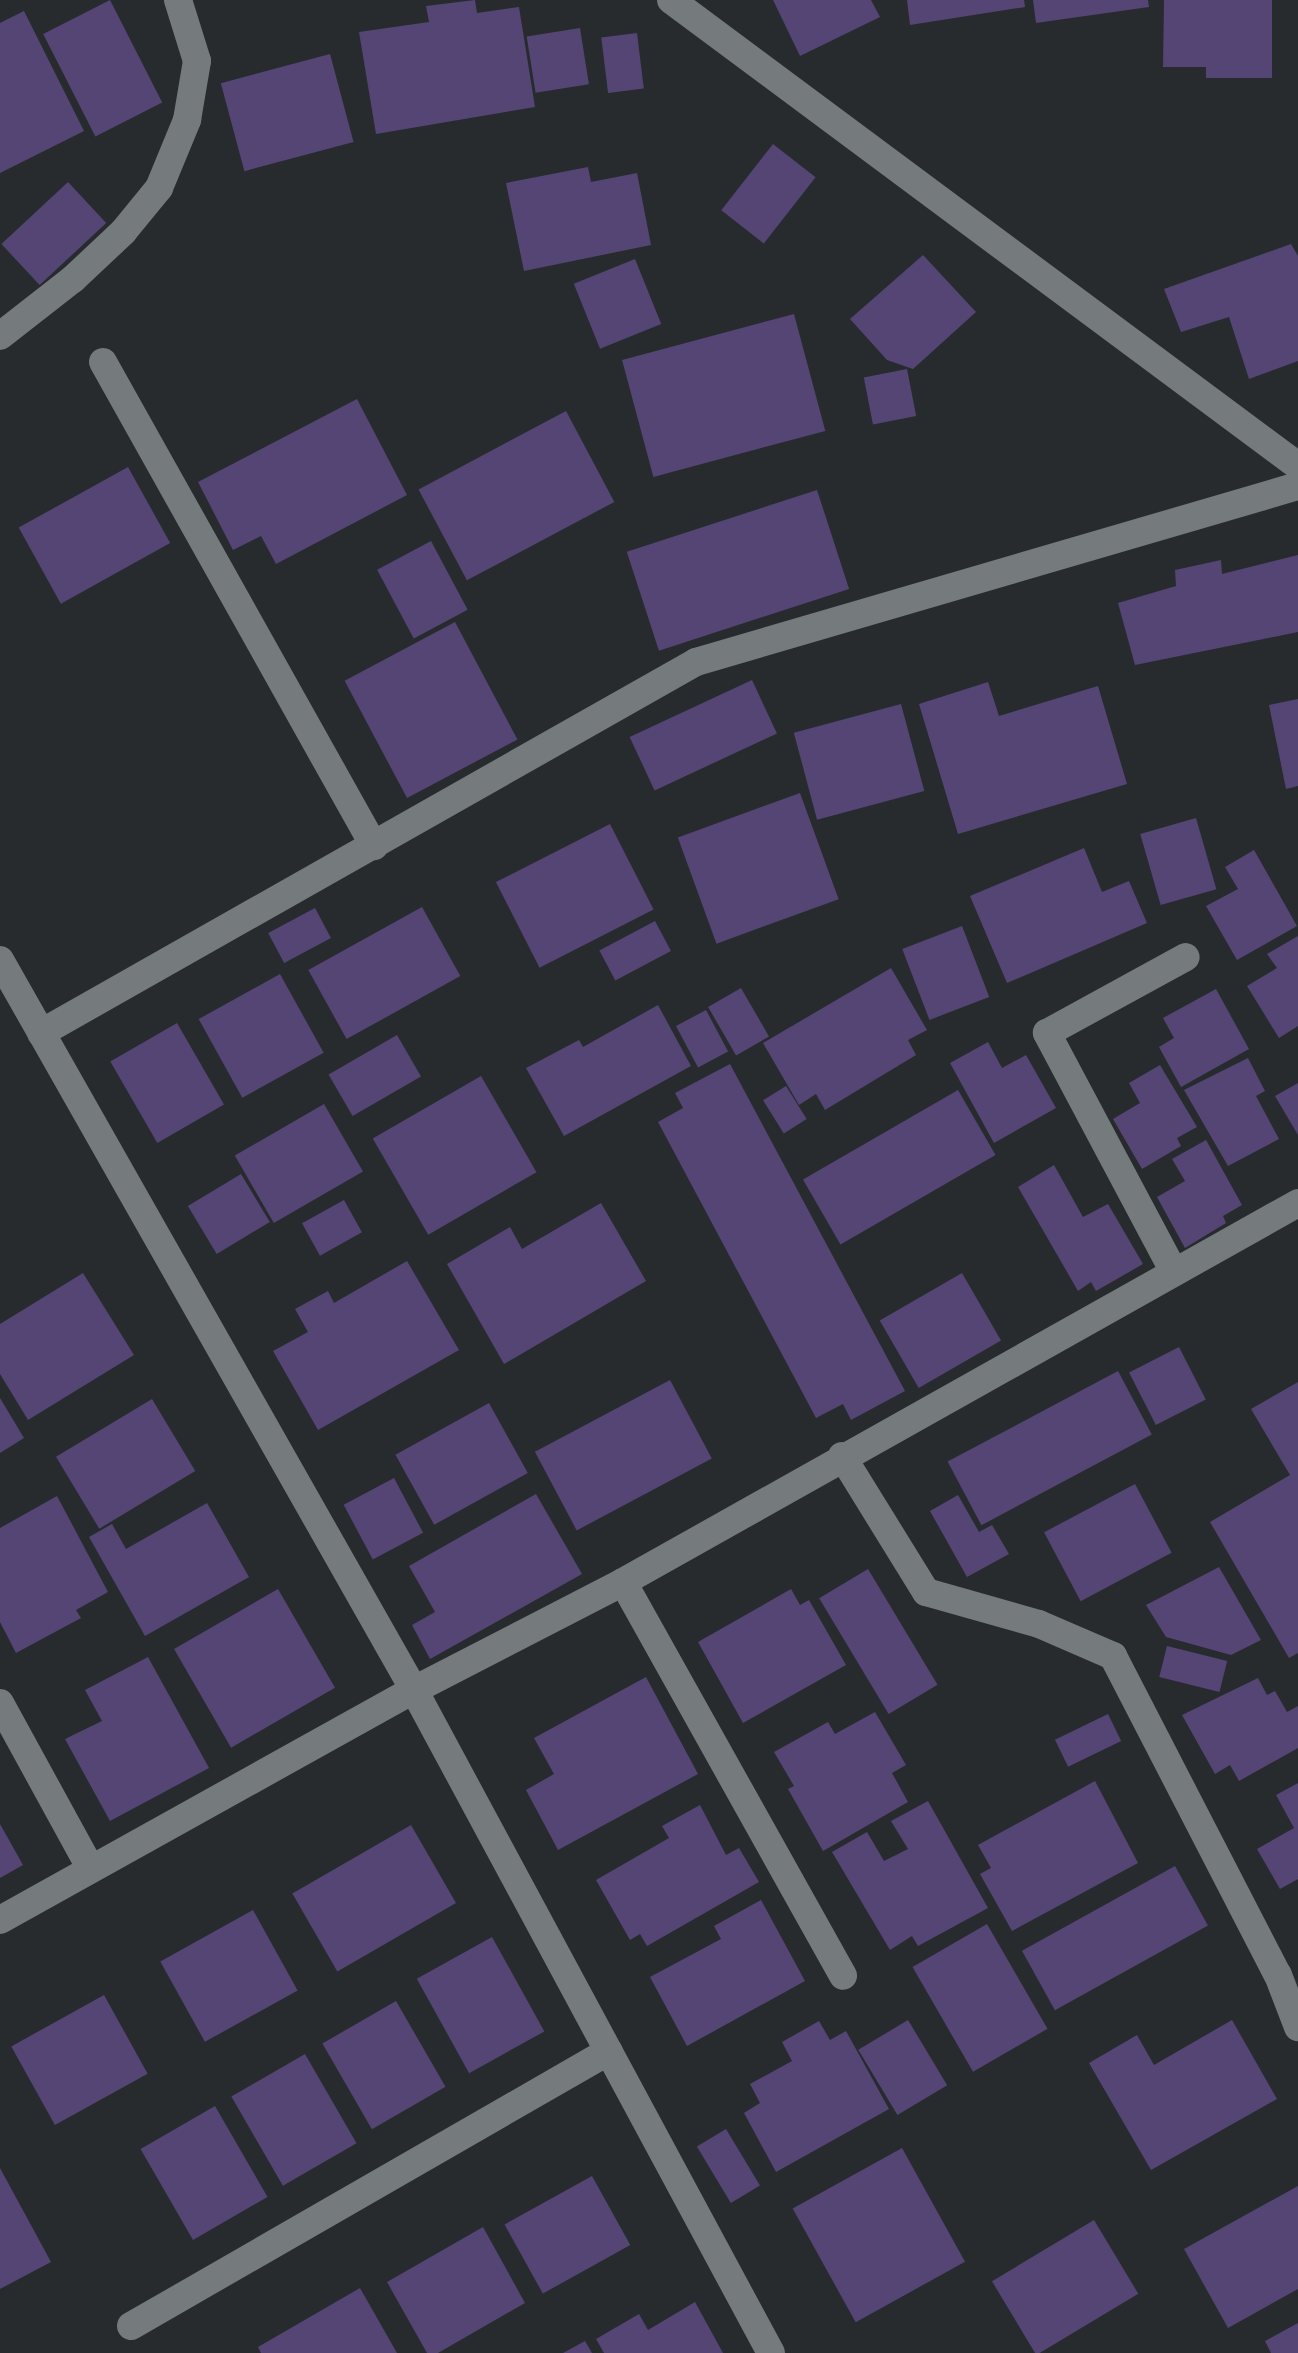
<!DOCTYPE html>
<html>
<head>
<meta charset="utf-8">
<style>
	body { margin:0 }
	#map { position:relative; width:1298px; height:2353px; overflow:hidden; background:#272b2e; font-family:"Libre Baskerville",serif }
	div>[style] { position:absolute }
	.building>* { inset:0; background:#544575; transform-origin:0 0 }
	.minor>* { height:28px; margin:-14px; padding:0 14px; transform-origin:14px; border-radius:14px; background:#757a7d }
	.tertiary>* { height:28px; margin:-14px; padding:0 14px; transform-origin:14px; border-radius:14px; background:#757a7d }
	span { translate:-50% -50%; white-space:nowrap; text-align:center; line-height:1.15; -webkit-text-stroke:8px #272b2e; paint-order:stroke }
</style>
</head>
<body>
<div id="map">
	<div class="building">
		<div style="left:110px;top:0;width:115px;height:75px;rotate:63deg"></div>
		<div style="clip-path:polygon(475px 0,477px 13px,519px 7px,535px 107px,376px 134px,359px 32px,429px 22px,426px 6px)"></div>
		<div style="clip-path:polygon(773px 0,871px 0,880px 17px,800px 56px)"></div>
		<div style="clip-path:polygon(907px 0,1024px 0,1025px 7px,910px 25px)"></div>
		<div style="clip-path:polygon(1033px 0,1148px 0,1149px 7px,1036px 23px)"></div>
		<div style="clip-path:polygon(1164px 0,1272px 0,1272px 78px,1206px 78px,1206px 67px,1163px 67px)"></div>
		<div style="clip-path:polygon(24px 11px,84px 131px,0 173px,0 23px)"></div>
		<div style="left:580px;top:28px;width:57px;height:54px;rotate:81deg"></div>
		<div style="left:637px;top:33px;width:56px;height:36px;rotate:83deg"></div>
		<div style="left:330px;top:54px;width:91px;height:113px;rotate:75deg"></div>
		<div style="left:773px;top:144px;width:54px;height:84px;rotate:38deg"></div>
		<div style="clip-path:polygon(588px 167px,591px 182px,637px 173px,651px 245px,524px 271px,506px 183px)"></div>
		<div style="left:68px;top:182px;width:56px;height:91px;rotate:47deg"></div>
		<div style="clip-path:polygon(1291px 244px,1298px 256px,1298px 361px,1249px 379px,1229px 317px,1181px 332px,1164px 289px)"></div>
		<div style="clip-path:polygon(923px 255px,976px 312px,913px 369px,887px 360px,850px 319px)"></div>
		<div style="left:635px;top:259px;width:70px;height:66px;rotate:68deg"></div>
		<div style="left:794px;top:314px;width:121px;height:178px;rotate:75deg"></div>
		<div style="left:907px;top:369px;width:48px;height:44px;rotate:79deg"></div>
		<div style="clip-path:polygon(357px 399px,407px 495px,276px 564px,261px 536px,233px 550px,198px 482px)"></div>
		<div style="left:566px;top:411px;width:103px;height:167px;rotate:62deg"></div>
		<div style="left:128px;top:467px;width:87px;height:125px;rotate:61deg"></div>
		<div style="left:817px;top:490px;width:104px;height:200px;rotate:72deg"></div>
		<div style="left:431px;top:541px;width:78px;height:61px;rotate:62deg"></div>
		<div style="clip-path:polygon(1298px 555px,1298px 632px,1135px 665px,1118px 603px,1176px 586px,1175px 570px,1221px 560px,1222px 574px)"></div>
		<div style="left:455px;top:622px;width:133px;height:125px;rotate:62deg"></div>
		<div style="left:752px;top:680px;width:59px;height:135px;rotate:65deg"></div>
		<div style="clip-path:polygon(988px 682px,999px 716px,1098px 686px,1127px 784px,958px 834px,919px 704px)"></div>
		<div style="clip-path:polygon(1298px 699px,1298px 786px,1286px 789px,1269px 705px)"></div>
		<div style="left:901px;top:704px;width:90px;height:111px;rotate:75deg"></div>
		<div style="left:800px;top:793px;width:113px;height:130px;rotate:70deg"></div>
		<div style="left:1196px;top:818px;width:74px;height:58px;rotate:74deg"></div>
		<div style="left:610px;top:824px;width:96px;height:128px;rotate:63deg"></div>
		<div style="clip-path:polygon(1084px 848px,1102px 892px,1129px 881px,1147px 923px,1007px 983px,970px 896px)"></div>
		<div style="clip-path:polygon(1254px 850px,1297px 926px,1237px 960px,1206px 906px,1238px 889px,1225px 867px)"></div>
		<div style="left:422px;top:907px;width:79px;height:130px;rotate:61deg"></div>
		<div style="left:315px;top:908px;width:34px;height:53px;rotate:62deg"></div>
		<div style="left:655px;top:921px;width:34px;height:63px;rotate:62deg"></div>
		<div style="left:962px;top:926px;width:76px;height:64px;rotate:69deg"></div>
		<div style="clip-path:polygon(1298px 936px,1298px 1026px,1279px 1038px,1247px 986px,1277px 968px,1267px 954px)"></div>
		<div style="clip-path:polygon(891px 968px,927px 1030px,908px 1040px,916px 1055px,825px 1110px,816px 1094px,799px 1105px,763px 1043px)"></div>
		<div style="left:280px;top:974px;width:90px;height:93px;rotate:61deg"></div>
		<div style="left:741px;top:988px;width:56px;height:38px;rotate:60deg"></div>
		<div style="clip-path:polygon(1216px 989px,1249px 1049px,1181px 1087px,1159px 1047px,1174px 1038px,1163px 1018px)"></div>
		<div style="clip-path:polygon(658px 1005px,691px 1066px,564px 1136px,526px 1068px,579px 1040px,583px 1047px)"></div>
		<div style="left:706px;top:1010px;width:47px;height:34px;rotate:62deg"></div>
		<div style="left:177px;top:1023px;width:94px;height:77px;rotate:60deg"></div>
		<div style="left:397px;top:1035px;width:48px;height:79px;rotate:60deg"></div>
		<div style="clip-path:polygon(988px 1042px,1002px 1068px,1026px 1055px,1056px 1108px,994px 1143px,950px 1063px)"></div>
		<div style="clip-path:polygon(1248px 1058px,1265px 1091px,1256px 1096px,1279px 1139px,1228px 1166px,1184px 1090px)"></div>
		<div style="clip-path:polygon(730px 1064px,905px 1391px,851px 1420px,843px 1404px,816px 1418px,658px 1122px,683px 1108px,675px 1093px)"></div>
		<div style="clip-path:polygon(1160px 1065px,1197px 1127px,1177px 1138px,1181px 1146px,1142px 1169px,1113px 1119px,1140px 1103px,1129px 1083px)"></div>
		<div style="left:481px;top:1076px;width:111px;height:125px;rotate:60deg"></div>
		<div style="clip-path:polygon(1298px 1083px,1298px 1135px,1275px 1096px)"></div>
		<div style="left:786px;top:1086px;width:39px;height:27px;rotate:58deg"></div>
		<div style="left:958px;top:1090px;width:75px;height:179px;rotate:60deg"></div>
		<div style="left:324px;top:1104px;width:78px;height:103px;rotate:60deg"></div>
		<div style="clip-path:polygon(1206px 1140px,1242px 1205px,1223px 1216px,1226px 1223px,1185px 1248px,1157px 1197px,1185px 1181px,1172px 1159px)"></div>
		<div style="clip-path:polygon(1054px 1165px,1083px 1217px,1108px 1204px,1143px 1264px,1096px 1291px,1091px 1282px,1078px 1291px,1018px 1187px)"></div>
		<div style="left:241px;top:1174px;width:56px;height:62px;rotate:59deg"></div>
		<div style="left:344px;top:1200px;width:37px;height:48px;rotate:61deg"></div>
		<div style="clip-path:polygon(601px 1203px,646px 1281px,504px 1364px,447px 1264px,510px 1227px,522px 1249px)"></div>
		<div style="clip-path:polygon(407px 1261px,459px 1350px,318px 1430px,273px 1351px,308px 1332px,295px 1309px,328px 1291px,334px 1303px)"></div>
		<div style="clip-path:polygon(83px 1273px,134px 1355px,28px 1420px,0 1374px,0 1324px)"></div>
		<div style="left:962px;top:1273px;width:78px;height:95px;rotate:60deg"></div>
		<div style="left:1179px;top:1347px;width:59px;height:56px;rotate:63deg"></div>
		<div style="left:1118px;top:1371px;width:72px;height:193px;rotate:62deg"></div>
		<div style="left:670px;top:1380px;width:89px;height:153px;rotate:62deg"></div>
		<div style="clip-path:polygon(1298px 1382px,1298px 1653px,1289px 1658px,1210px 1522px,1290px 1475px,1251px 1409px)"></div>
		<div style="clip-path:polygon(0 1398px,24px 1438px,0 1453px)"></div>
		<div style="left:152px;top:1399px;width:84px;height:112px;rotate:59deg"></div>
		<div style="left:489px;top:1403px;width:80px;height:107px;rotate:61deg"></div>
		<div style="left:394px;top:1478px;width:62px;height:57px;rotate:62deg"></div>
		<div style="left:1135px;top:1484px;width:78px;height:103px;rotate:62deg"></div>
		<div style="clip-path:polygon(536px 1494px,582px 1574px,430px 1659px,412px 1625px,435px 1612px,409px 1566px)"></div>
		<div style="clip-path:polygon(958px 1495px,979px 1532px,992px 1525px,1009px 1554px,967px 1577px,930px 1511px)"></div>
		<div style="clip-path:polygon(57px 1496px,108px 1592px,76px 1610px,81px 1618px,16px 1653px,0 1622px,0 1528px)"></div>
		<div style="clip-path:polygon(207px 1503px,249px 1577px,145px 1636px,89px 1537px,112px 1524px,126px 1549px)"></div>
		<div style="clip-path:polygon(1219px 1567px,1261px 1640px,1231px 1655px,1166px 1637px,1146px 1605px)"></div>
		<div style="left:868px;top:1569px;width:135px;height:57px;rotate:59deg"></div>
		<div style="left:278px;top:1589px;width:114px;height:120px;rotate:60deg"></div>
		<div style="clip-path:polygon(791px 1589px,800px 1605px,809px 1600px,846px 1665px,743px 1723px,698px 1642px)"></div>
		<div style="left:1167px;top:1646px;width:62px;height:32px;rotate:14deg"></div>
		<div style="clip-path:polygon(148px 1657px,209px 1768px,110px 1821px,65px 1739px,102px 1721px,85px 1690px)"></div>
		<div style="clip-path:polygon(646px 1677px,698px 1774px,558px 1850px,526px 1790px,554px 1774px,534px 1738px)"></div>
		<div style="clip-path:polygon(1258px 1678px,1267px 1695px,1275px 1691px,1287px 1712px,1298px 1706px,1298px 1748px,1239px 1781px,1230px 1765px,1215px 1774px,1182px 1715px)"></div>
		<div style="clip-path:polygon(875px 1712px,906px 1765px,892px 1773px,908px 1802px,823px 1851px,788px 1789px,794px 1786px,774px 1752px,828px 1722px,835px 1734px)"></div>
		<div style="left:1108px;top:1714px;width:30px;height:59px;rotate:64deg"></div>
		<div style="clip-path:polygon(1095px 1781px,1138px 1863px,1012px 1931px,980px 1874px,991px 1868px,978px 1845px)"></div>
		<div style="clip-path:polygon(1298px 1783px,1298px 1879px,1280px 1889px,1257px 1849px,1294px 1828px,1276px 1795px)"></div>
		<div style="clip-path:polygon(928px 1801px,988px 1908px,918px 1946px,912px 1936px,890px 1950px,832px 1852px,867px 1832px,884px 1861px,908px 1849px,891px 1821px)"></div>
		<div style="clip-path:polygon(700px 1805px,726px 1855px,739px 1848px,759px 1882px,647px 1946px,640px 1934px,630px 1940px,596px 1880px,669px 1838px,662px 1826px)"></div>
		<div style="clip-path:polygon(0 1824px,23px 1865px,0 1878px)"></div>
		<div style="left:411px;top:1825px;width:90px;height:137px;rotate:60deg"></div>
		<div style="left:1175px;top:1866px;width:68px;height:175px;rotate:61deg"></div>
		<div style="clip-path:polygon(761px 1900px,805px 1981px,687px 2046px,650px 1977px,721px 1939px,714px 1926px)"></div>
		<div style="left:253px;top:1910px;width:92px;height:106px;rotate:61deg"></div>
		<div style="left:987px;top:1924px;width:121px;height:86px;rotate:60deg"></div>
		<div style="left:492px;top:1937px;width:108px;height:86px;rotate:61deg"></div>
		<div style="left:104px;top:1995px;width:90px;height:106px;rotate:61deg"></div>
		<div style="left:396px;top:2001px;width:99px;height:85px;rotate:60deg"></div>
		<div style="left:908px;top:2020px;width:76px;height:58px;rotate:59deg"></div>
		<div style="clip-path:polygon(1232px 2020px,1277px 2099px,1151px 2170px,1089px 2063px,1137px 2035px,1154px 2065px)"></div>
		<div style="clip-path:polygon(819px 2021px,830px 2040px,846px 2031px,889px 2109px,776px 2172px,744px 2113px,760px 2103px,750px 2084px,792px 2061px,782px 2042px)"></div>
		<div style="left:305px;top:2054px;width:103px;height:85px;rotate:60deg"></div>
		<div style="left:215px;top:2106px;width:105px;height:86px;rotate:60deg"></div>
		<div style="left:726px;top:2129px;width:66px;height:34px;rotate:59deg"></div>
		<div style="left:902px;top:2148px;width:130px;height:125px;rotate:61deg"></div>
		<div style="clip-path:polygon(0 2168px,51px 2262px,0 2289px)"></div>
		<div style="left:592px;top:2176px;width:79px;height:100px;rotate:61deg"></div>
		<div style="clip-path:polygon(1298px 2186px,1298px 2289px,1228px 2328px,1184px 2249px)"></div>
		<div style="left:1094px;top:2220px;width:86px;height:119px;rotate:59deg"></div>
		<div style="clip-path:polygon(483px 2227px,525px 2303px,438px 2353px,427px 2353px,387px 2282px)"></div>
		<div style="clip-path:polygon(360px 2288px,397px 2353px,261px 2353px,258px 2347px)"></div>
		<div style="clip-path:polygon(695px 2302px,723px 2353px,604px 2353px,596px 2339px,639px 2314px,648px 2330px)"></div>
		<div style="clip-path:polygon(1298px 2323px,1298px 2353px,1271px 2353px,1265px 2341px)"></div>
		<div style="clip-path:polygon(585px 2341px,592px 2353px,563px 2353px)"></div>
	</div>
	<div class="minor">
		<div style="left:0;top:336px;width:93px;rotate:-38deg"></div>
		<div style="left:73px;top:279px;width:69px;rotate:-43.2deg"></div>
		<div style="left:123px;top:232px;width:57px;rotate:-50.7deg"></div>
		<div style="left:159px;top:188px;width:74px;rotate:-67.6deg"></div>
		<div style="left:187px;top:120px;width:60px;rotate:-80.4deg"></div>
		<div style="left:197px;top:61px;width:64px;rotate:-107.3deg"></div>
		<div style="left:103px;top:362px;width:555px;rotate:60.75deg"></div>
		<div style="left:0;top:960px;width:839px;rotate:60.44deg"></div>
		<div style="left:414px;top:1690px;width:753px;rotate:61.7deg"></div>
		<div style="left:41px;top:1033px;width:753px;rotate:-29.53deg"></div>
		<div style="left:696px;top:662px;width:627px;rotate:-16.3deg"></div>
		<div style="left:1174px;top:1272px;width:271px;rotate:-118deg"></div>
		<div style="left:1047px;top:1033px;width:158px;rotate:-28.7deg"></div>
		<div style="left:842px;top:1456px;width:160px;rotate:58.3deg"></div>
		<div style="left:926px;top:1592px;width:117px;rotate:15.8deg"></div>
		<div style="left:1039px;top:1624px;width:81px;rotate:23.4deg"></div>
		<div style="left:1113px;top:1656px;width:359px;rotate:62.7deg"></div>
		<div style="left:1278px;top:1975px;width:56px;rotate:69deg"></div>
		<div style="left:623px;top:1582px;width:451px;rotate:60.8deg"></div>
		<div style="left:0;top:1703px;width:189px;rotate:61.3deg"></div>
		<div style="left:0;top:1920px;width:474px;rotate:-29.1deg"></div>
		<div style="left:414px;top:1690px;width:235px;rotate:-27.3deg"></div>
		<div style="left:623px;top:1582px;width:774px;rotate:-29.31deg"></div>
		<div style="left:131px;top:2326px;width:551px;rotate:-29.91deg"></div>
	</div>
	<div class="tertiary">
		<div style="left:671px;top:0;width:781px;rotate:36.62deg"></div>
	</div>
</div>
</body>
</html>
